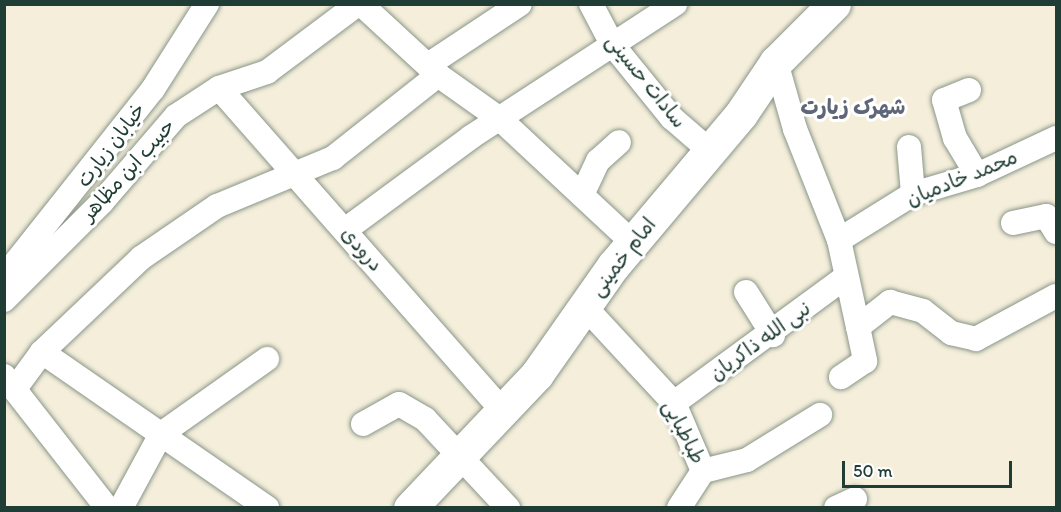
<!DOCTYPE html>
<html>
<head>
<meta charset="utf-8">
<style>
	body { margin:0 }
	#map { position:relative; width:1061px; height:512px; overflow:hidden; background:#f4eedb; font-family:Itim,"Playpen Sans Arabic",sans-serif }
	div>[style] { position:absolute }
	.roads { filter:drop-shadow(0 0 2px #8a9688) drop-shadow(0 0 2px #8a9688) }
	.street>* { height:24px; margin:-12px; padding:0 12px; transform-origin:12px; border-radius:12px; background:#fff }
	.secondary>* { height:33px; margin:-16.5px; padding:0 16.5px; transform-origin:16.5px; border-radius:16.5px; background:#fff }
	span { translate:-50% -50%; white-space:nowrap; text-align:center; line-height:1.15; -webkit-text-stroke:6px #fff; paint-order:stroke }
	.street-label { font-size:20px; color:#1f3d34 }
	.neighbourhood-label { font-size:21px; color:#5e6678; font-weight:700 }
	.frame { position:absolute; inset:0; border:6px solid #1f3d34; pointer-events:none }
	.scale { position:absolute; left:842px; top:461px; width:170px; height:27px; box-sizing:border-box; border:3px solid #1f3d34; border-top:0; padding-left:8px; font-size:18px; line-height:21px; white-space:nowrap; color:#1f3d34; -webkit-text-stroke:4px #fff; paint-order:stroke }
</style>
</head>
<body>
<div id="map">
	<div class="roads">
		<div class="street">
			<div style="left:361px;top:4px;width:105px;rotate:42.7deg"></div>
			<div style="left:438px;top:75px;width:76px;rotate:35.4deg"></div>
			<div style="left:500px;top:119px;width:182px;rotate:43deg"></div>
			<div style="left:591px;top:4px;width:45px;rotate:62.3deg"></div>
			<div style="left:612px;top:44px;width:95px;rotate:51deg"></div>
			<div style="left:672px;top:118px;width:50px;rotate:41deg"></div>
			<div style="left:776px;top:62px;width:70px;rotate:74.2deg"></div>
			<div style="left:795px;top:129px;width:119px;rotate:68.4deg"></div>
			<div style="left:839px;top:240px;width:89px;rotate:77.7deg"></div>
			<div style="left:858px;top:327px;width:35px;rotate:78deg"></div>
			<div style="left:865px;top:361px;width:29px;rotate:146deg"></div>
			<div style="left:428px;top:65px;width:110px;rotate:-33.5deg"></div>
			<div style="left:219px;top:88px;width:430px;rotate:48.7deg"></div>
			<div style="left:969px;top:90px;width:27px;rotate:158deg"></div>
			<div style="left:944px;top:100px;width:40px;rotate:74deg"></div>
			<div style="left:955px;top:138px;width:43px;rotate:59.3deg"></div>
			<div style="left:909px;top:147px;width:47px;rotate:85.1deg"></div>
			<div style="left:582px;top:195px;width:38px;rotate:-65deg"></div>
			<div style="left:598px;top:161px;width:28px;rotate:-42deg"></div>
			<div style="left:1013px;top:223px;width:34px;rotate:-12deg"></div>
			<div style="left:1046px;top:216px;width:19px;rotate:58deg"></div>
			<div style="left:345px;top:230px;width:157px;rotate:-36.4deg"></div>
			<div style="left:471px;top:137px;width:244px;rotate:-33.1deg"></div>
			<div style="left:839px;top:240px;width:87px;rotate:-31.9deg"></div>
			<div style="left:913px;top:194px;width:67px;rotate:-16.5deg"></div>
			<div style="left:977px;top:175px;width:87px;rotate:-25.1deg"></div>
			<div style="left:4px;top:277px;width:240px;rotate:-51.6deg"></div>
			<div style="left:153px;top:89px;width:101px;rotate:-57.6deg"></div>
			<div style="left:746px;top:292px;width:51px;rotate:57.9deg"></div>
			<div style="left:4px;top:300px;width:139px;rotate:-45deg"></div>
			<div style="left:102px;top:202px;width:113px;rotate:-49.3deg"></div>
			<div style="left:176px;top:116px;width:51px;rotate:-33.1deg"></div>
			<div style="left:219px;top:88px;width:51px;rotate:-18.4deg"></div>
			<div style="left:267px;top:72px;width:114px;rotate:-36.8deg"></div>
			<div style="left:585px;top:307px;width:131px;rotate:47.2deg"></div>
			<div style="left:674px;top:403px;width:74px;rotate:66.9deg"></div>
			<div style="left:703px;top:471px;width:44px;rotate:123deg"></div>
			<div style="left:858px;top:327px;width:41px;rotate:-38deg"></div>
			<div style="left:890px;top:302px;width:34px;rotate:15deg"></div>
			<div style="left:923px;top:311px;width:36px;rotate:38deg"></div>
			<div style="left:951px;top:333px;width:26px;rotate:13deg"></div>
			<div style="left:976px;top:339px;width:91px;rotate:-28.3deg"></div>
			<div style="left:42px;top:352px;width:274px;rotate:34.7deg"></div>
			<div style="left:4px;top:376px;width:167px;rotate:52deg"></div>
			<div style="left:17px;top:386px;width:42px;rotate:-53.7deg"></div>
			<div style="left:42px;top:352px;width:137px;rotate:-43.5deg"></div>
			<div style="left:141px;top:258px;width:92px;rotate:-34.4deg"></div>
			<div style="left:217px;top:206px;width:126px;rotate:-22.5deg"></div>
			<div style="left:333px;top:158px;width:134px;rotate:-38.3deg"></div>
			<div style="left:674px;top:403px;width:211px;rotate:-36.3deg"></div>
			<div style="left:363px;top:424px;width:41px;rotate:-29.1deg"></div>
			<div style="left:399px;top:404px;width:30px;rotate:30deg"></div>
			<div style="left:425px;top:419px;width:122px;rotate:47deg"></div>
			<div style="left:703px;top:471px;width:45px;rotate:-14deg"></div>
			<div style="left:747px;top:460px;width:86px;rotate:-31.7deg"></div>
			<div style="left:121px;top:508px;width:84px;rotate:-61.6deg"></div>
			<div style="left:161px;top:434px;width:130px;rotate:-35.3deg"></div>
			<div style="left:836px;top:508px;width:21px;rotate:-25deg"></div>
		</div>
		<div class="secondary">
			<div style="left:410px;top:508px;width:185px;rotate:-46.5deg"></div>
			<div style="left:537px;top:374px;width:132px;rotate:-54.9deg"></div>
			<div style="left:613px;top:266px;width:199px;rotate:-49.9deg"></div>
			<div style="left:741px;top:114px;width:63px;rotate:-56.1deg"></div>
			<div style="left:776px;top:62px;width:82px;rotate:-45deg"></div>
		</div>
	</div>
	<div class="street-label">
		<span style="left:646px;top:81px;rotate:51deg">سادات حسینی</span>
		<span style="left:111px;top:145px;rotate:-53deg">خیابان زیارت</span>
		<span style="left:128px;top:170px;rotate:-48deg">حبیب ابن مظاهر</span>
		<span style="left:962px;top:178px;rotate:-22deg">محمد خادمیان</span>
		<span style="left:362px;top:249px;rotate:49deg">درودی</span>
		<span style="left:623px;top:257px;rotate:-52deg">امام خمینی</span>
		<span style="left:760px;top:341px;rotate:-36deg">نبی الله ذاکریان</span>
		<span style="left:684px;top:432px;rotate:63deg">طباطبایی</span>
	</div>
	<div class="neighbourhood-label">
		<span style="left:853px;top:107px">شهرک زیارت</span>
	</div>
	<div class="frame"></div>
	<div class="scale">50 m</div>
</div>
</body>
</html>
